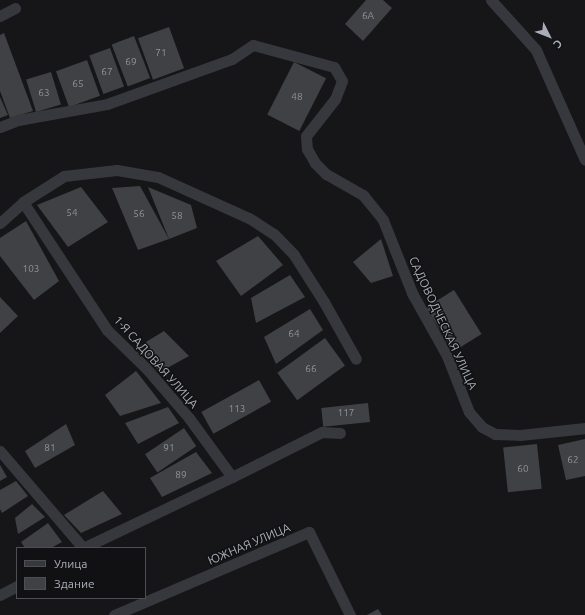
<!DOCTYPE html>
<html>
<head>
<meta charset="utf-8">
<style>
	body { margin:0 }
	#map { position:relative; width:585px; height:615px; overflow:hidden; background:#161618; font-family:Ubuntu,sans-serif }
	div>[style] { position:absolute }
	.building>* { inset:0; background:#404145; transform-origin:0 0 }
	.street>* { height:11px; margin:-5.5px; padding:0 5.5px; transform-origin:5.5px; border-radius:5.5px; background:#37383d }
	span { translate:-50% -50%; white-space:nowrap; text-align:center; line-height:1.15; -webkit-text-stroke:3px #111113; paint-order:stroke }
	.number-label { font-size:10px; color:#8e929b }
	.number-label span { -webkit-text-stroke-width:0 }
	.street-label { font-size:12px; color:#a8adb8 }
	.legend { position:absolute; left:16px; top:547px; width:130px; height:52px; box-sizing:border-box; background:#111113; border:1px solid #4d4f55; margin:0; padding:5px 7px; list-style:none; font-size:12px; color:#a8adb8 }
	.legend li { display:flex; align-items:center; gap:8px; height:20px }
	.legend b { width:20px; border:1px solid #4d4f55 }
	.north { position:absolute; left:529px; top:16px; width:40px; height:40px; -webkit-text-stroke:3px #111113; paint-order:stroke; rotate:132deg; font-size:11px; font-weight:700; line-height:16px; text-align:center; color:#a8adb8 }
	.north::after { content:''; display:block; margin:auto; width:14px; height:18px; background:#a8adb8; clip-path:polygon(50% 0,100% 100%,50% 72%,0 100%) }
</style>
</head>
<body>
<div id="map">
	<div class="building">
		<div style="clip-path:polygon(366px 0,383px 0,392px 8px,363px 41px,345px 24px)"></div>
		<div style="left:169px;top:27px;width:44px;height:33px;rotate:70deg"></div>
		<div style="clip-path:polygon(4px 33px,33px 111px,10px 118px,0 91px,0 35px)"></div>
		<div style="left:134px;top:36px;width:45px;height:24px;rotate:69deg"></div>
		<div style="left:110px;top:48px;width:41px;height:22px;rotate:70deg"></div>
		<div style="left:87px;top:60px;width:38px;height:33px;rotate:70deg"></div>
		<div style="left:294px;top:62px;width:36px;height:59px;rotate:27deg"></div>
		<div style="left:51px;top:72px;width:34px;height:26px;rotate:73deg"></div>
		<div style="clip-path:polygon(0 97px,8px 115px,0 118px)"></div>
		<div style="clip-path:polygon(140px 186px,169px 239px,138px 250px,112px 188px)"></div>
		<div style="clip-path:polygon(81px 187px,108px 222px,68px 247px,37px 205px)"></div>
		<div style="clip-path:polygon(148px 187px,191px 205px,197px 228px,169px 239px)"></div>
		<div style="clip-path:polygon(26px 221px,59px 281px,34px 300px,0 256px,0 238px)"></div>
		<div style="clip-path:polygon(258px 236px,283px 265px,241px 296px,216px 261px)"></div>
		<div style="clip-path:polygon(381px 239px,393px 276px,371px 283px,353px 262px)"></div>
		<div style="clip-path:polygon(290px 275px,305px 297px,256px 323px,251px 298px)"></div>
		<div style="left:454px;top:290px;width:52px;height:33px;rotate:58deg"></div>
		<div style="clip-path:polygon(0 297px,18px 316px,0 333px)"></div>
		<div style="clip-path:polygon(310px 309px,323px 330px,276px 364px,264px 337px)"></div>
		<div style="clip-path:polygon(164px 331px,189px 356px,160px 372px,136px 348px)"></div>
		<div style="left:325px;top:338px;width:34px;height:59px;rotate:54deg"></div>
		<div style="clip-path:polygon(136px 371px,161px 403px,120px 416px,105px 395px)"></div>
		<div style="left:259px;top:380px;width:25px;height:66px;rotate:61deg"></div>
		<div style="left:368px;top:403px;width:19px;height:47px;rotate:84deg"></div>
		<div style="clip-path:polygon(168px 407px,179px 423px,138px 444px,125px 423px)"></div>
		<div style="clip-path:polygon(66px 424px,75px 445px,35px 468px,25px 451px)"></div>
		<div style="left:184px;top:428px;width:22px;height:47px;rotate:56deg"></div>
		<div style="clip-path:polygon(585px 439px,585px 476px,566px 480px,558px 445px)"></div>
		<div style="left:537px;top:444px;width:45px;height:34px;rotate:84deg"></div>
		<div style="clip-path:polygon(196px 452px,212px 473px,162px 497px,150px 478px)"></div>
		<div style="clip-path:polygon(0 465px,7px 477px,0 481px)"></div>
		<div style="clip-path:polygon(16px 481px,28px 496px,2px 513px,0 509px,0 490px)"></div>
		<div style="clip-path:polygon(103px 491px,122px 514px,81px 533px,64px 515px)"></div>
		<div style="clip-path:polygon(32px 504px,45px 517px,18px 534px,15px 518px)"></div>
		<div style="clip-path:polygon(48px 523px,62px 542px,51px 548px,25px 548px,21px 542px)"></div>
		<div style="clip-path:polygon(378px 609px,382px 615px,367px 615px)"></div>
	</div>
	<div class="street">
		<div style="left:491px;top:0;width:67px;rotate:48deg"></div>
		<div style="left:536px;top:50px;width:120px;rotate:66deg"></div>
		<div style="left:0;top:16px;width:17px;rotate:-28deg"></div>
		<div style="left:0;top:127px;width:19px;rotate:-21deg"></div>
		<div style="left:18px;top:120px;width:90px;rotate:-10.2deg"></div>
		<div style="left:107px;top:104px;width:133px;rotate:-19.8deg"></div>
		<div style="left:232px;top:59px;width:25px;rotate:-34deg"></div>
		<div style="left:253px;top:45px;width:84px;rotate:15.2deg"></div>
		<div style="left:334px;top:67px;width:16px;rotate:60deg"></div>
		<div style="left:342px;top:81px;width:19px;rotate:111deg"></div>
		<div style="left:335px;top:99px;width:47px;rotate:128.1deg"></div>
		<div style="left:306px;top:136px;width:13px;rotate:86deg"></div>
		<div style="left:307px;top:149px;width:16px;rotate:60deg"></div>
		<div style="left:315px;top:163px;width:16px;rotate:45deg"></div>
		<div style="left:326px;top:174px;width:43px;rotate:29.6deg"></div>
		<div style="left:363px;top:195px;width:32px;rotate:51deg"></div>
		<div style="left:383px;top:220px;width:79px;rotate:68.3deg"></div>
		<div style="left:412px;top:293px;width:72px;rotate:60.9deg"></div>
		<div style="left:447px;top:356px;width:60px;rotate:68.6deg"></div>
		<div style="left:469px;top:412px;width:20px;rotate:49deg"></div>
		<div style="left:482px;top:427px;width:15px;rotate:28deg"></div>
		<div style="left:495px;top:434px;width:25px;rotate:2deg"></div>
		<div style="left:520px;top:435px;width:65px;rotate:-6.1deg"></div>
		<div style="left:23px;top:202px;width:153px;rotate:56.7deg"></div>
		<div style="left:107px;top:330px;width:54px;rotate:44.3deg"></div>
		<div style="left:146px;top:368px;width:66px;rotate:49.3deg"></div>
		<div style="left:189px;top:418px;width:73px;rotate:53.9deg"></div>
		<div style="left:0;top:223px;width:31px;rotate:-42deg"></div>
		<div style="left:23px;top:202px;width:49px;rotate:-32.4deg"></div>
		<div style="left:64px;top:176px;width:53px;rotate:-6.5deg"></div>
		<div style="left:117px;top:170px;width:42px;rotate:9.7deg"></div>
		<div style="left:158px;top:177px;width:100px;rotate:24.3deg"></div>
		<div style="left:249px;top:218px;width:30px;rotate:33deg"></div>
		<div style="left:274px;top:234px;width:29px;rotate:46deg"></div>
		<div style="left:294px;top:255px;width:56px;rotate:57.4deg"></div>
		<div style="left:324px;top:302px;width:65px;rotate:60.7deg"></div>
		<div style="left:0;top:451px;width:128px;rotate:49.4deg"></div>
		<div style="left:83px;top:548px;width:165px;rotate:-25.5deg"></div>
		<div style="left:232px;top:477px;width:101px;rotate:-26.6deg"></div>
		<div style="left:322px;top:432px;width:18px;rotate:3deg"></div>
		<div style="left:0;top:595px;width:19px;rotate:-28deg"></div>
		<div style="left:114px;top:615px;width:212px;rotate:-23.1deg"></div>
		<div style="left:309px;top:532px;width:93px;rotate:63.7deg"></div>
	</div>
	<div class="number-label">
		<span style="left:368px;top:16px">6А</span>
		<span style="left:161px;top:53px">71</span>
		<span style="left:131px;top:62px">69</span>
		<span style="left:107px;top:72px">67</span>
		<span style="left:78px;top:84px">65</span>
		<span style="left:44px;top:93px">63</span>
		<span style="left:297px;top:97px">48</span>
		<span style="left:72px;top:213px">54</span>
		<span style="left:139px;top:214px">56</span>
		<span style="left:177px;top:216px">58</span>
		<span style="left:31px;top:269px">103</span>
		<span style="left:294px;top:334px">64</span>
		<span style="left:311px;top:369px">66</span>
		<span style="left:237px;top:409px">113</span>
		<span style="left:346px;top:413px">117</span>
		<span style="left:50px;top:448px">81</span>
		<span style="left:169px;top:448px">91</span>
		<span style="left:573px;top:460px">62</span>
		<span style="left:523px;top:469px">60</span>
		<span style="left:181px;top:475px">89</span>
	</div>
	<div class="street-label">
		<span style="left:443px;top:323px;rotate:65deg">САДОВОДЧЕСКАЯ УЛИЦА</span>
		<span style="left:156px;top:362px;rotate:48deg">1-Я САДОВАЯ УЛИЦА</span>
		<span style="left:249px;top:544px;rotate:-23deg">ЮЖНАЯ УЛИЦА</span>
	</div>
	<ul class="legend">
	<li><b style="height:5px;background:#37383d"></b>Улица</li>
	<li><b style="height:11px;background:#404145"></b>Здание</li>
	</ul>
	<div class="north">С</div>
</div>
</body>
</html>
